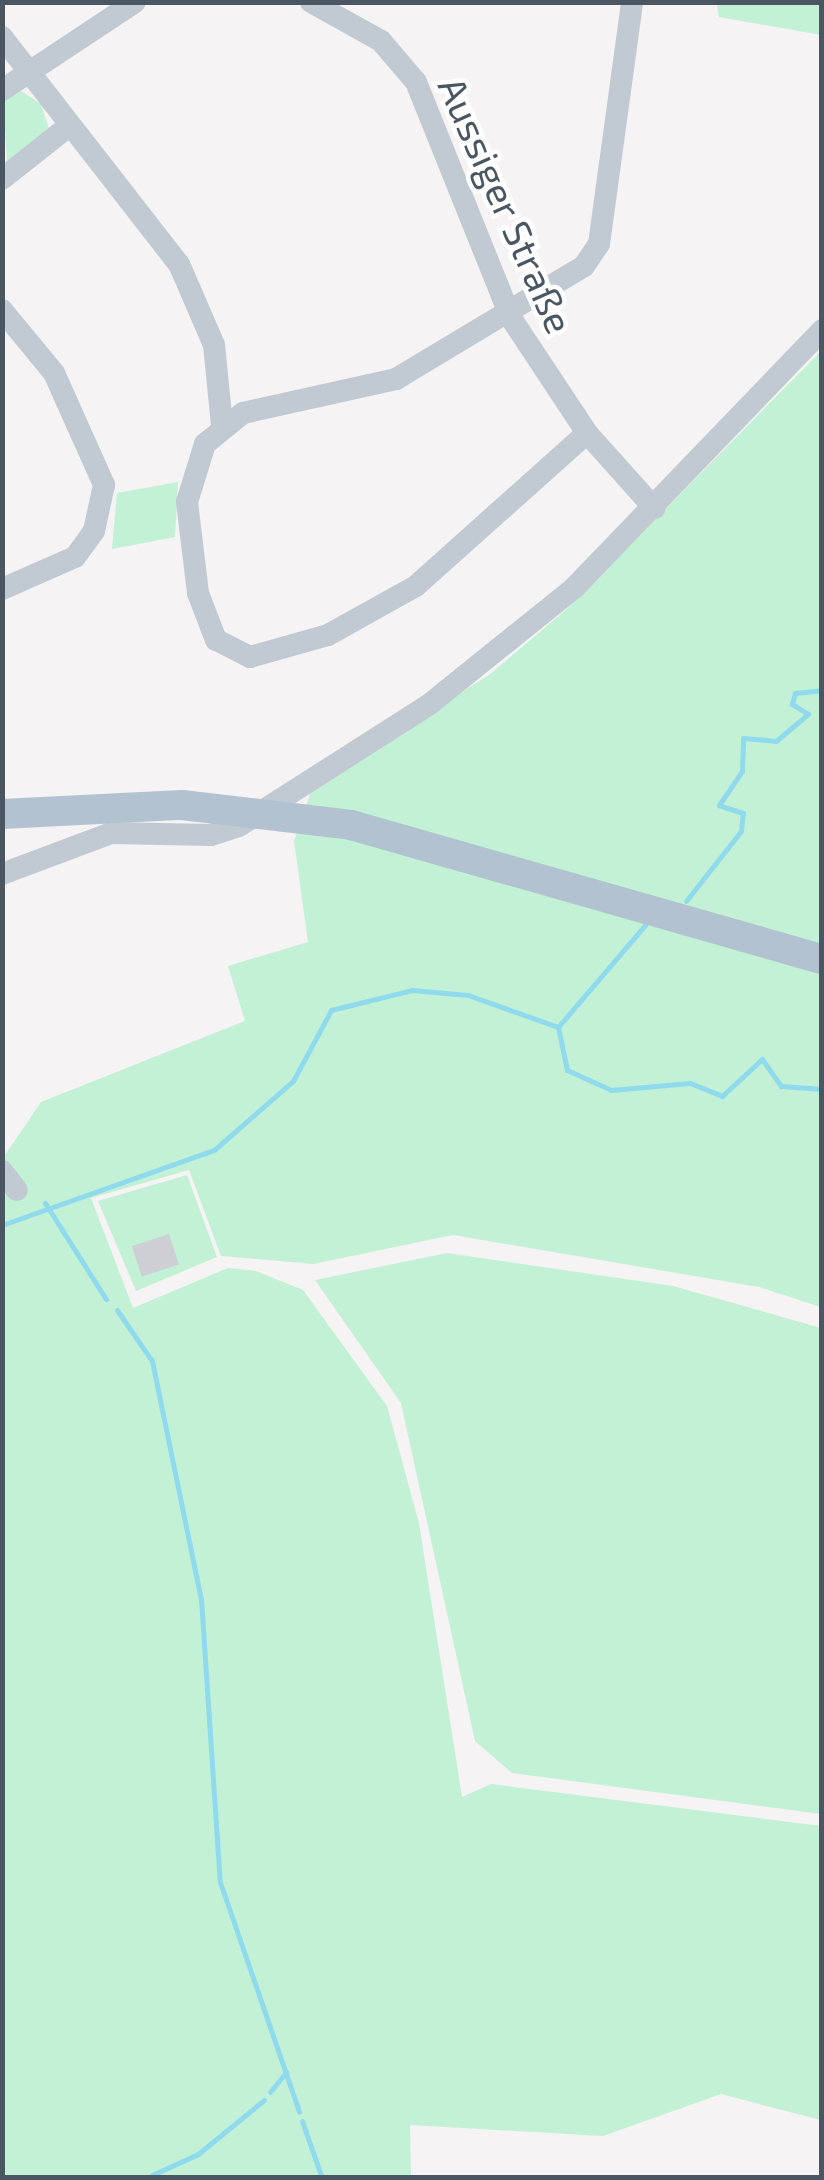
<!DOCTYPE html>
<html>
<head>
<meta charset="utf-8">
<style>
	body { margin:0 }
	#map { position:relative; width:824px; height:2180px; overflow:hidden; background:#f5f3f3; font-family:"Exo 2",sans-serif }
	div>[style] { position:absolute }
	.green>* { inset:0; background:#c3f1d5 }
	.stream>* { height:5px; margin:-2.5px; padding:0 2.5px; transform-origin:2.5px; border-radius:2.5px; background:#90daee }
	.building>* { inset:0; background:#cdcfd5; transform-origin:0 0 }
	.minor>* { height:22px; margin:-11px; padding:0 11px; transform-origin:11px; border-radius:11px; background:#c1cad2 }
	.major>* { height:30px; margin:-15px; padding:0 15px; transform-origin:15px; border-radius:15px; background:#b3c2d1 }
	span { translate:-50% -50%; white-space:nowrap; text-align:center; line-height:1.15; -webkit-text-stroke:9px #fff; paint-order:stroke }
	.street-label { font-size:38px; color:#4a5661 }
	.frame { position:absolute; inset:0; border:5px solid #4a5661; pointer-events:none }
</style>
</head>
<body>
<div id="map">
	<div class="green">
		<div style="clip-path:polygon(717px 3px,821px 3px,821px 35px,719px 17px)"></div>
		<div style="clip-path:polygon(18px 89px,41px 104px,49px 129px,7px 161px,3px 98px)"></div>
		<div style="clip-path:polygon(821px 351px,821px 1307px,759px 1287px,453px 1235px,313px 1264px,221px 1256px,189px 1170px,91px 1198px,133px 1308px,228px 1268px,256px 1271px,303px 1290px,387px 1406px,419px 1523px,462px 1797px,491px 1784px,821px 1826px,821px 2120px,721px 2094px,603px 2136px,410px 2125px,411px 2177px,3px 2178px,3px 1158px,41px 1102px,245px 1021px,228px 966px,308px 942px,294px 841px,314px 783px,489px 675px,568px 608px)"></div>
		<div style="clip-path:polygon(178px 482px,175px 537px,112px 549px,117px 493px)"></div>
		<div style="clip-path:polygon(187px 1175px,217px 1257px,136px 1291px,98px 1201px)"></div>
		<div style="clip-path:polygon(447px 1253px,673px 1286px,821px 1328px,821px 1814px,512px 1773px,475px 1741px,401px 1403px,315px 1280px)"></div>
	</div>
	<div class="stream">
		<div style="left:686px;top:901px;width:89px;rotate:-51.8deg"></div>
		<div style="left:741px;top:831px;width:18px;rotate:-84deg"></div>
		<div style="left:743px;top:813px;width:25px;rotate:-162deg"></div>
		<div style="left:719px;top:805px;width:41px;rotate:-55.9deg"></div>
		<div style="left:742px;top:771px;width:33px;rotate:-88deg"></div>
		<div style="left:743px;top:738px;width:33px;rotate:5deg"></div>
		<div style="left:776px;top:741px;width:42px;rotate:-40.2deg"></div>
		<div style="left:808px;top:714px;width:19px;rotate:-148deg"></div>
		<div style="left:792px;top:704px;width:11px;rotate:-75deg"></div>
		<div style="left:795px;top:693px;width:27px;rotate:-6deg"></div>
		<div style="left:558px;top:1027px;width:44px;rotate:78.2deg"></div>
		<div style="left:567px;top:1070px;width:48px;rotate:24.4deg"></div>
		<div style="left:611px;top:1090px;width:79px;rotate:-5.1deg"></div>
		<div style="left:690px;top:1083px;width:35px;rotate:22deg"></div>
		<div style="left:722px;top:1096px;width:54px;rotate:-42.8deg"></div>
		<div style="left:762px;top:1059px;width:33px;rotate:55deg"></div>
		<div style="left:781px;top:1086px;width:41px;rotate:4.2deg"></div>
		<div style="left:558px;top:1027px;width:134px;rotate:-49.5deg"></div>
		<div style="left:45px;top:1203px;width:114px;rotate:57.6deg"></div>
		<div style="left:2px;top:1225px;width:225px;rotate:-19.5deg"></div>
		<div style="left:214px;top:1150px;width:105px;rotate:-41.1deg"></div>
		<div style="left:293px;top:1081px;width:81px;rotate:-61.8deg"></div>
		<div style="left:331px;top:1010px;width:83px;rotate:-13.9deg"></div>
		<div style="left:412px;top:990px;width:56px;rotate:5.1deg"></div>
		<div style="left:468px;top:995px;width:96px;rotate:19.6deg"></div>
		<div style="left:117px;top:1310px;width:62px;rotate:55.5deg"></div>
		<div style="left:152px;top:1361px;width:243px;rotate:78.4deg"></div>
		<div style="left:201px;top:1599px;width:284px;rotate:86.2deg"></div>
		<div style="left:220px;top:1882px;width:243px;rotate:71deg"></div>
		<div style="left:270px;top:2092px;width:26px;rotate:-51deg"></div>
		<div style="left:302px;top:2121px;width:60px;rotate:70.7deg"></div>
		<div style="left:152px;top:2175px;width:51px;rotate:-24.5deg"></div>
		<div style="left:198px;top:2154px;width:85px;rotate:-39.3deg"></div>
	</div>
	<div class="building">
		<div style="left:169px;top:1234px;width:32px;height:39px;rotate:72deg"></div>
	</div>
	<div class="minor">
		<div style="left:311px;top:2px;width:80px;rotate:29.1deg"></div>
		<div style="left:381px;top:41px;width:54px;rotate:49.5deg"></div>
		<div style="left:416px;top:82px;width:254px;rotate:68.1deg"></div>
		<div style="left:511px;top:318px;width:138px;rotate:56.5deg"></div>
		<div style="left:587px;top:433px;width:101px;rotate:48.2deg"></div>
		<div style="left:2px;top:37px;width:288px;rotate:52.1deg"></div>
		<div style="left:179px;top:264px;width:88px;rotate:66.6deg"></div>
		<div style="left:214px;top:345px;width:80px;rotate:84.3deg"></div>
		<div style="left:2px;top:90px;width:159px;rotate:-33.5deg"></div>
		<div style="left:2px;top:179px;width:80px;rotate:-38.4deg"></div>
		<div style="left:2px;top:310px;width:82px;rotate:50.5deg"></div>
		<div style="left:54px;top:373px;width:123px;rotate:65.9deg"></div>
		<div style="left:104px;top:485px;width:47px;rotate:102.3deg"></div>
		<div style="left:94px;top:531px;width:32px;rotate:126deg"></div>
		<div style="left:75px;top:557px;width:80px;rotate:156.3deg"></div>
		<div style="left:587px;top:433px;width:229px;rotate:138.2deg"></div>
		<div style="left:416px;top:586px;width:101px;rotate:150.9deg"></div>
		<div style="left:328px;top:635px;width:81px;rotate:164.2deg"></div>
		<div style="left:250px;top:657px;width:38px;rotate:-153deg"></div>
		<div style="left:216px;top:640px;width:50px;rotate:-111deg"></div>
		<div style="left:198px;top:593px;width:92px;rotate:-96.9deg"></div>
		<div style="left:187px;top:502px;width:61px;rotate:-72.8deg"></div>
		<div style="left:205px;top:444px;width:49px;rotate:-39.2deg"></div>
		<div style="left:243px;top:413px;width:157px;rotate:-12.5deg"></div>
		<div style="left:396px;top:379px;width:219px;rotate:-31deg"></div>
		<div style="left:584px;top:266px;width:27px;rotate:-56deg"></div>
		<div style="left:599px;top:244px;width:244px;rotate:-82.2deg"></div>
		<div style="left:2px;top:874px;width:116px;rotate:-20.6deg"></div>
		<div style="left:111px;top:833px;width:100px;rotate:1.1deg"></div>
		<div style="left:211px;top:835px;width:29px;rotate:-18deg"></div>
		<div style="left:239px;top:826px;width:228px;rotate:-32.6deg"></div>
		<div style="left:431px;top:703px;width:184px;rotate:-38.8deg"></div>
		<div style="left:574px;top:588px;width:358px;rotate:-46.1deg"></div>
		<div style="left:2px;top:1171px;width:24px;rotate:52deg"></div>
	</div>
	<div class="major">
		<div style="left:2px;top:814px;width:180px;rotate:-2.9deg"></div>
		<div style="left:182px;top:805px;width:170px;rotate:6.7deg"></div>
		<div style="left:351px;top:825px;width:490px;rotate:15.9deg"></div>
	</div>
	<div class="street-label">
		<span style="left:506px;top:205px;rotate:66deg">Aussiger Straße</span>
	</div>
	<div class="frame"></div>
</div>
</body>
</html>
